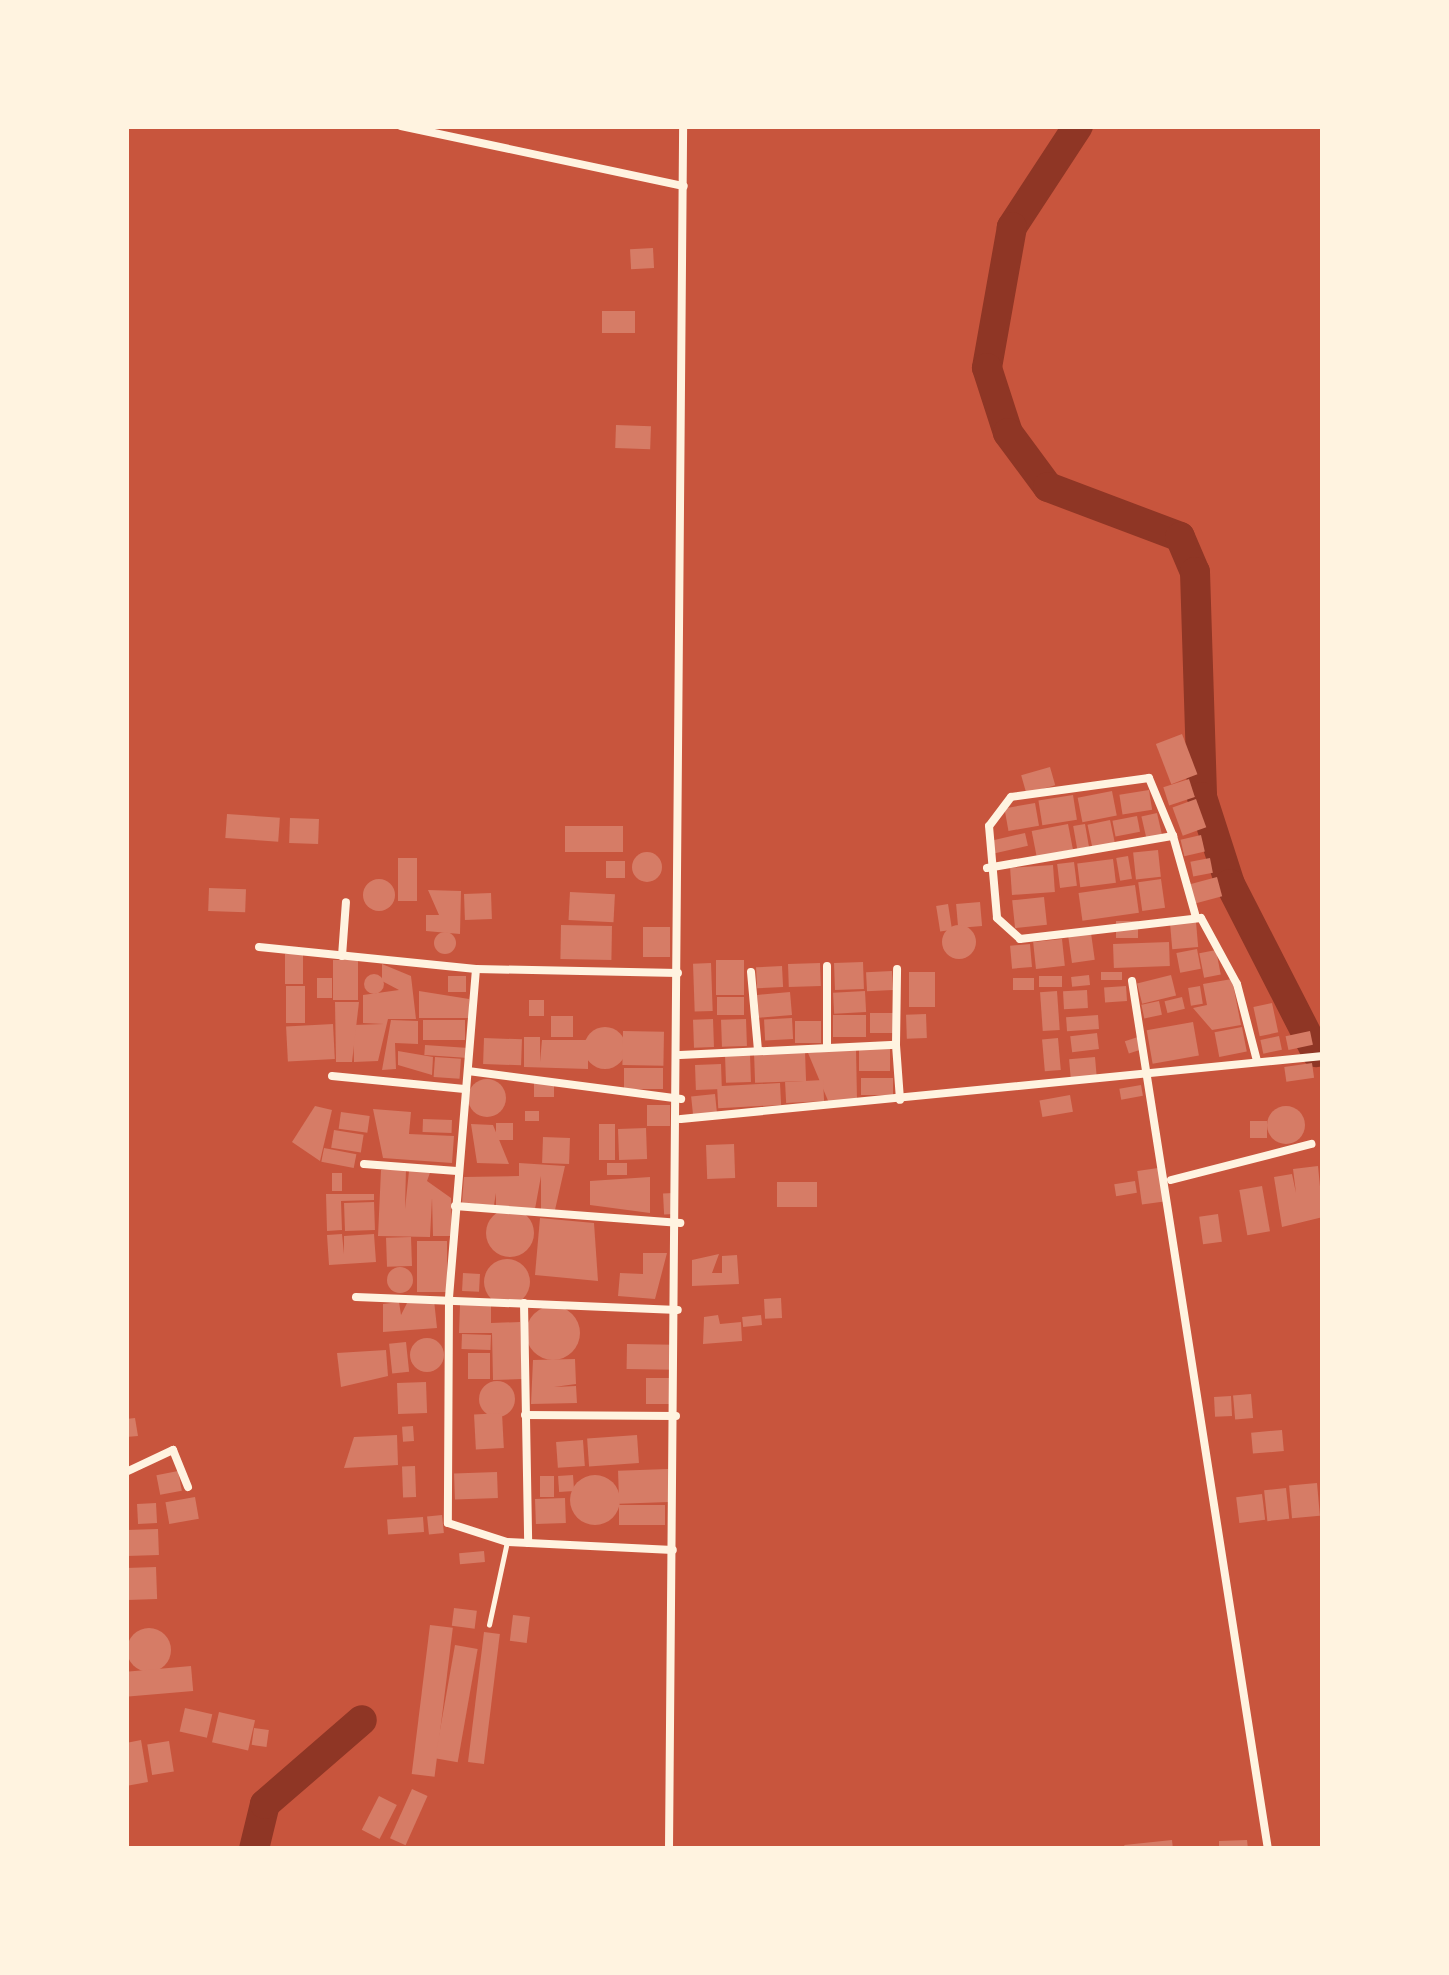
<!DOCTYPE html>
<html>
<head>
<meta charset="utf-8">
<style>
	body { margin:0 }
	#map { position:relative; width:1449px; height:1975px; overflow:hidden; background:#c8553d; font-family:"Titillium Web",sans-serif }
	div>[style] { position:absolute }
	.river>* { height:30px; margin:-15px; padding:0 15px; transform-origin:15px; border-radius:15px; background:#8f3625 }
	.building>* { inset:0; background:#d67c66; transform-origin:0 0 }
	.round { border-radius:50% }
	.service>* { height:4.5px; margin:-2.25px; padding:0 2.25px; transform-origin:2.25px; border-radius:2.25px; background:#fff3e0 }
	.minor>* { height:8px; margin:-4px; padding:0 4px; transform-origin:4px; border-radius:4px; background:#fff3e0 }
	span { translate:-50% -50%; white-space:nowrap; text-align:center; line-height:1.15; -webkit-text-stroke:12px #fff3e0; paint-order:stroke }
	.frame { position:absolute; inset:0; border:129px solid #fff3e0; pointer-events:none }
</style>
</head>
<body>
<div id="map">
	<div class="river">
		<div style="left:1078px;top:126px;width:121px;rotate:123.2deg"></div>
		<div style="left:1012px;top:227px;width:143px;rotate:100.1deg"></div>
		<div style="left:987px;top:368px;width:68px;rotate:72.1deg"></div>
		<div style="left:1008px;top:433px;width:67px;rotate:53.5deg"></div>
		<div style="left:1048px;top:487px;width:141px;rotate:20.7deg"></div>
		<div style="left:1180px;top:537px;width:38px;rotate:67deg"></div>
		<div style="left:1195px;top:572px;width:225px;rotate:88.2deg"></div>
		<div style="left:1202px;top:797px;width:91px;rotate:72.2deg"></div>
		<div style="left:1230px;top:884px;width:189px;rotate:62.9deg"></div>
		<div style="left:254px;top:1849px;width:46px;rotate:-76.3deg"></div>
		<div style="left:265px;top:1804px;width:128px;rotate:-40.9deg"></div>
	</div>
	<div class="building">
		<div style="left:653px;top:248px;width:20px;height:23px;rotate:87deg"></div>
		<div style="left:602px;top:311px;width:33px;height:22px"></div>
		<div style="left:616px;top:425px;width:35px;height:23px;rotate:2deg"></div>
		<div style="left:1182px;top:734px;width:43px;height:28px;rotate:69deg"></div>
		<div style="left:1050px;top:767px;width:19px;height:30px;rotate:74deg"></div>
		<div style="left:1189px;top:779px;width:19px;height:27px;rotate:72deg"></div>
		<div style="left:1149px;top:790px;width:20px;height:30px;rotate:81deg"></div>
		<div style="left:1112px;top:791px;width:25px;height:35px;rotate:79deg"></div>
		<div style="left:1073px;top:795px;width:25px;height:35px;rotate:81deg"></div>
		<div style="left:1196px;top:799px;width:30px;height:25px;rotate:70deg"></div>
		<div style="left:1035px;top:803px;width:23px;height:31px;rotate:80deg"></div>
		<div style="left:1157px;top:813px;width:22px;height:16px;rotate:77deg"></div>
		<div style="left:227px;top:814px;width:53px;height:24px;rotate:4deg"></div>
		<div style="left:1137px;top:816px;width:16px;height:25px;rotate:79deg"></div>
		<div style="left:290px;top:818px;width:29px;height:25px;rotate:2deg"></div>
		<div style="left:1110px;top:820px;width:24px;height:23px;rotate:78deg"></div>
		<div style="left:1068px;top:824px;width:26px;height:37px;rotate:79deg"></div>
		<div style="left:1085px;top:824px;width:23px;height:12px;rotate:80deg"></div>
		<div style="left:565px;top:826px;width:58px;height:26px"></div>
		<div style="left:1025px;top:833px;width:13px;height:37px;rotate:77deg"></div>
		<div style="left:1201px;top:835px;width:17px;height:21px;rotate:77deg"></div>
		<div style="left:1158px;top:850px;width:27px;height:25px;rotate:84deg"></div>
		<div class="round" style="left:632px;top:852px;width:30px;height:30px"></div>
		<div style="left:1128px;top:856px;width:23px;height:12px;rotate:80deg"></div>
		<div style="left:398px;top:858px;width:19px;height:43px"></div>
		<div style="left:1210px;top:858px;width:15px;height:20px;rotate:79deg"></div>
		<div style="left:1113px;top:859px;width:24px;height:36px;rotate:83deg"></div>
		<div style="left:606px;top:861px;width:19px;height:17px"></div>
		<div style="left:1074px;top:862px;width:24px;height:17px;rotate:83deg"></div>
		<div style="left:1053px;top:865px;width:27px;height:43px;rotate:86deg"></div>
		<div style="left:1217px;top:877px;width:20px;height:28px;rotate:75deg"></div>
		<div style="left:1161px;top:879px;width:29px;height:23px;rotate:82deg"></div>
		<div class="round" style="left:363px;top:879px;width:32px;height:32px"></div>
		<div style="left:1135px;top:885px;width:28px;height:57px;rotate:82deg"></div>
		<div style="left:209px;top:888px;width:37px;height:23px;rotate:2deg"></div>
		<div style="clip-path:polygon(428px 890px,461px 891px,460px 934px,426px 931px,426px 915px,439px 915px)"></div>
		<div style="left:570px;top:892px;width:45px;height:28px;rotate:3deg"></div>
		<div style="left:491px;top:893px;width:26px;height:27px;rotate:88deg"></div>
		<div style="left:1044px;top:897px;width:28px;height:32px;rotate:84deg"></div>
		<div style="left:980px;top:902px;width:24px;height:24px;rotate:85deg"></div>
		<div style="left:948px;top:904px;width:26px;height:12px;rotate:81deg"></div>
		<div style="left:1138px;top:921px;width:17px;height:22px;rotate:90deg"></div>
		<div style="left:1196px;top:922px;width:25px;height:26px;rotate:85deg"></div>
		<div style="left:561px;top:925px;width:51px;height:34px;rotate:1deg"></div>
		<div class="round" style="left:942px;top:925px;width:34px;height:34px"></div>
		<div style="left:643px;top:927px;width:27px;height:30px"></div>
		<div class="round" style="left:434px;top:932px;width:22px;height:22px"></div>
		<div style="left:1091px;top:933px;width:27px;height:23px;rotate:82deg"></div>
		<div style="left:1062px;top:939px;width:27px;height:29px;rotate:84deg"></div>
		<div style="left:1169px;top:942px;width:24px;height:56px;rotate:88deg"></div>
		<div style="left:1030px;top:944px;width:23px;height:20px;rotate:85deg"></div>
		<div style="left:1197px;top:949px;width:20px;height:21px;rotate:79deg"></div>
		<div style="left:1216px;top:950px;width:25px;height:17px;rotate:79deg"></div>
		<div style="left:285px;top:954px;width:18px;height:30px"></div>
		<div style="left:333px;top:960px;width:25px;height:40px"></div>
		<div style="left:716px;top:960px;width:28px;height:35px"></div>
		<div style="left:863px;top:962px;width:27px;height:29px;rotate:88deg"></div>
		<div style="left:711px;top:963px;width:48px;height:18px;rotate:88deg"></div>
		<div style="left:820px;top:963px;width:23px;height:32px;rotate:88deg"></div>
		<div style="clip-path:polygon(382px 964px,411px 976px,416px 1019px,388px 1019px,378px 1061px,354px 1062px,353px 1025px,384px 1024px,363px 1023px,363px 995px,399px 990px,382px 981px)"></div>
		<div style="left:782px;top:966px;width:21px;height:26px;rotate:87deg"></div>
		<div style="left:892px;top:971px;width:19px;height:26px;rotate:87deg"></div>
		<div style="left:909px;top:972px;width:26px;height:35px"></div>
		<div style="left:1122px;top:972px;width:8px;height:21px;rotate:90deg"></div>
		<div class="round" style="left:364px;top:974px;width:20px;height:20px"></div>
		<div style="left:1089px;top:975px;width:10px;height:18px;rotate:84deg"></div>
		<div style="left:1171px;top:975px;width:21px;height:35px;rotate:76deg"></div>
		<div style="left:448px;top:976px;width:18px;height:16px"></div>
		<div style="left:1062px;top:976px;width:11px;height:23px;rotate:90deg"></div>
		<div style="left:317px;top:978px;width:15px;height:20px"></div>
		<div style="left:1013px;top:978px;width:21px;height:12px"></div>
		<div style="clip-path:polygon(1232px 979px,1241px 1025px,1212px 1030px,1193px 1008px,1207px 1005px,1203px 984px)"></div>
		<div style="left:286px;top:986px;width:19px;height:37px"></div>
		<div style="left:1126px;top:986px;width:15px;height:22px;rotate:86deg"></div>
		<div style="left:1200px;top:986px;width:18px;height:12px;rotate:81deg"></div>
		<div style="left:1087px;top:990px;width:18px;height:24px;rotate:87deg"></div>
		<div style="clip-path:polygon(419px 991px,469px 999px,469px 1018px,419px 1018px)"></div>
		<div style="left:865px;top:991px;width:21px;height:32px;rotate:87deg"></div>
		<div style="left:1057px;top:991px;width:39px;height:17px;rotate:86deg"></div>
		<div style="left:790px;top:992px;width:23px;height:33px;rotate:85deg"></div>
		<div style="left:717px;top:997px;width:27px;height:18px"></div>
		<div style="left:1182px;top:997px;width:12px;height:18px;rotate:76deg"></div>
		<div style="left:529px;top:1000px;width:15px;height:16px"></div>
		<div style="left:1159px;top:1001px;width:14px;height:18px;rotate:78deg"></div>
		<div style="clip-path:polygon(335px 1002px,359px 1002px,352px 1062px,336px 1062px)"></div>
		<div style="left:1272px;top:1003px;width:30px;height:19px;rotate:78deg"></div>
		<div style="left:893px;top:1013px;width:20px;height:23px;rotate:90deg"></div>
		<div style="left:926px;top:1014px;width:24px;height:20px;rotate:88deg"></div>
		<div style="left:866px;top:1015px;width:22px;height:33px;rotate:90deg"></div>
		<div style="left:1098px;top:1015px;width:14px;height:32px;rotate:86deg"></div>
		<div style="left:551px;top:1016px;width:22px;height:21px"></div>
		<div style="left:792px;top:1018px;width:21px;height:28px;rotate:87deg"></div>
		<div style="left:713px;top:1019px;width:28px;height:20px;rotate:88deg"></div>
		<div style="left:746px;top:1019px;width:27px;height:25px;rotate:88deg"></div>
		<div style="clip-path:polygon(391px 1020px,418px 1021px,418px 1044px,395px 1043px,396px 1069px,382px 1070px)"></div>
		<div style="left:423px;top:1020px;width:42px;height:20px"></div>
		<div style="left:795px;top:1021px;width:26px;height:22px"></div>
		<div style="left:1193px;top:1022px;width:34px;height:47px;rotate:80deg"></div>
		<div style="left:333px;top:1024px;width:35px;height:47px;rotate:87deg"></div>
		<div class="round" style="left:584px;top:1027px;width:42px;height:42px"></div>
		<div style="left:1242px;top:1027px;width:25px;height:28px;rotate:79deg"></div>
		<div style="left:623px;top:1031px;width:41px;height:34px;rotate:1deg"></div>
		<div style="left:1310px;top:1031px;width:14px;height:25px;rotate:78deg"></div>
		<div style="left:1097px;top:1033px;width:16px;height:27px;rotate:83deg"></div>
		<div style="left:1141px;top:1036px;width:13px;height:17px;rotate:72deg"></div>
		<div style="left:1279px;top:1036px;width:14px;height:19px;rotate:78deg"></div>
		<div style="clip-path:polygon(524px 1037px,540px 1037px,540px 1062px,542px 1040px,588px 1040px,588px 1069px,524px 1067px)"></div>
		<div style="left:484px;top:1038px;width:38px;height:26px;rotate:2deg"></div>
		<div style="left:1058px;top:1038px;width:32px;height:16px;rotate:85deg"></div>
		<div style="left:425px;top:1045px;width:44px;height:10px;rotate:4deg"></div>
		<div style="left:859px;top:1048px;width:31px;height:23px"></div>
		<div style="clip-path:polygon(856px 1049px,857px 1100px,829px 1103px,808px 1053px)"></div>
		<div style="clip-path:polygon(398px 1051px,433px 1057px,432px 1075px,398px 1065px)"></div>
		<div style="left:805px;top:1051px;width:30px;height:51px;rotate:88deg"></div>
		<div style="left:750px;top:1054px;width:28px;height:25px;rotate:88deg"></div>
		<div style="left:435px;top:1057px;width:26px;height:20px;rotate:4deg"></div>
		<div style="left:1095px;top:1057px;width:22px;height:26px;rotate:85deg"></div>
		<div style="left:1312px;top:1063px;width:15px;height:28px;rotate:82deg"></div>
		<div style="left:721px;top:1064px;width:25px;height:26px;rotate:88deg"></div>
		<div style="left:624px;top:1068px;width:39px;height:21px"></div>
		<div style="left:861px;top:1078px;width:32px;height:17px"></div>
		<div class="round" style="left:468px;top:1079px;width:38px;height:38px"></div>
		<div style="left:823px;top:1080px;width:21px;height:38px;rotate:87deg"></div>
		<div style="left:534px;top:1083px;width:20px;height:14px"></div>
		<div style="left:780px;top:1083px;width:22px;height:63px;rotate:87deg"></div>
		<div style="left:1141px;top:1085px;width:11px;height:22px;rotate:80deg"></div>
		<div style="left:715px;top:1094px;width:18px;height:24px;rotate:84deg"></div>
		<div style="left:1070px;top:1095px;width:17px;height:31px;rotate:80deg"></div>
		<div style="left:647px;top:1105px;width:23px;height:21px"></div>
		<div style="clip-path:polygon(315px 1106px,332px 1110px,320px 1161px,292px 1142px)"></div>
		<div class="round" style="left:1267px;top:1106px;width:38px;height:38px"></div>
		<div style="clip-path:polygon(373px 1109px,411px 1112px,409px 1134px,454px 1136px,452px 1163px,383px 1158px)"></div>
		<div style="left:525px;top:1111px;width:14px;height:10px"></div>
		<div style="left:341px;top:1112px;width:29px;height:17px;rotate:8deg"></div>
		<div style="left:423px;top:1119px;width:29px;height:13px;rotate:2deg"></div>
		<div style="left:1250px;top:1121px;width:17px;height:17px"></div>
		<div style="left:513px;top:1123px;width:17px;height:17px;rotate:90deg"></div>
		<div style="clip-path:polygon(471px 1124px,493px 1125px,509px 1164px,477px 1163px)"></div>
		<div style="left:599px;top:1124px;width:16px;height:36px"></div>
		<div style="left:646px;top:1128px;width:31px;height:28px;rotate:88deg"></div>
		<div style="left:334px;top:1130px;width:30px;height:18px;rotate:9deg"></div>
		<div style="left:543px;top:1137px;width:27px;height:26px;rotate:2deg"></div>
		<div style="left:734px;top:1144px;width:34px;height:28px;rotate:88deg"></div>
		<div style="left:324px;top:1148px;width:33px;height:14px;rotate:11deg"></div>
		<div style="clip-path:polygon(519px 1163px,565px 1166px,555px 1210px,541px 1209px,541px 1176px,535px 1209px,496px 1207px,496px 1193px,494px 1205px,462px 1203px,464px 1177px,519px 1176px)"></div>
		<div style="left:607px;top:1163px;width:20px;height:12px"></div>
		<div style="clip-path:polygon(1318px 1166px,1323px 1217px,1282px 1227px,1274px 1177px,1292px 1174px,1296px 1193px,1293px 1169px)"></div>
		<div style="left:1165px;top:1167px;width:34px;height:28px;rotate:82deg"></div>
		<div style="clip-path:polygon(406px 1169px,405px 1209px,409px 1171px,431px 1170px,427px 1181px,451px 1198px,452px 1236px,433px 1236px,432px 1198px,430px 1237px,378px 1236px,381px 1170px)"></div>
		<div style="left:332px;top:1173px;width:10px;height:18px"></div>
		<div style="clip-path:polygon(650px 1177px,650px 1213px,590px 1205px,590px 1181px)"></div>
		<div style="left:1135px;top:1181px;width:12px;height:21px;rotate:81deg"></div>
		<div style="left:817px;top:1182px;width:25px;height:40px;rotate:90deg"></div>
		<div style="left:1262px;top:1186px;width:46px;height:23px;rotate:80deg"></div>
		<div style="left:673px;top:1193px;width:21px;height:10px;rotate:87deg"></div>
		<div style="clip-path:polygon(326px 1194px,374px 1194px,374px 1200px,341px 1201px,342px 1230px,327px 1231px)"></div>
		<div style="left:374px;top:1202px;width:28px;height:30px;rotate:88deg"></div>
		<div class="round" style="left:486px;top:1209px;width:48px;height:48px"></div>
		<div style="left:1218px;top:1214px;width:28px;height:19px;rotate:82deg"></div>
		<div style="clip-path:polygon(540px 1218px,594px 1223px,598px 1281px,535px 1275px)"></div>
		<div style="clip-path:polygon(342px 1234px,344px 1254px,344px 1236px,374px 1234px,376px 1262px,329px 1265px,327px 1235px)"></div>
		<div style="left:411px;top:1237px;width:29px;height:25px;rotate:88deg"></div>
		<div style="left:417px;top:1241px;width:30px;height:51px"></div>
		<div style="clip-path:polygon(643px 1253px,667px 1253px,655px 1299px,618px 1296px,620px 1273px,643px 1274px)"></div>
		<div style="clip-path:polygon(719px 1254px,712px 1273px,722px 1273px,722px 1256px,737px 1255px,739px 1284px,692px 1286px,692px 1260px)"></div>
		<div class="round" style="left:484px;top:1259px;width:46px;height:46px"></div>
		<div class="round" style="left:387px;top:1267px;width:26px;height:26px"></div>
		<div style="left:463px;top:1273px;width:17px;height:18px;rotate:3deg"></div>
		<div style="left:781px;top:1298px;width:20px;height:17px;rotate:87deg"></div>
		<div style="clip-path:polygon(434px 1300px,437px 1328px,383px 1332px,383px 1304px,399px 1302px,401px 1315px,407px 1303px)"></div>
		<div style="clip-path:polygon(460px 1305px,491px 1305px,491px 1323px,520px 1322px,522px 1379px,493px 1380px,492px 1333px,459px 1333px)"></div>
		<div class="round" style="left:526px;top:1306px;width:54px;height:54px"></div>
		<div style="clip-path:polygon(718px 1315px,720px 1324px,741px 1322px,742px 1341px,703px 1344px,704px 1317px)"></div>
		<div style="left:761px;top:1315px;width:10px;height:19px;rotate:84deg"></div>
		<div style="left:462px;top:1334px;width:29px;height:15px;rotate:2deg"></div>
		<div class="round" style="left:410px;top:1338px;width:34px;height:34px"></div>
		<div style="left:406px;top:1342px;width:30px;height:17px;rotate:84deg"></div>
		<div style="left:627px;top:1344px;width:47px;height:25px;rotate:1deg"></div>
		<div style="clip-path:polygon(386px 1350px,388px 1376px,341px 1387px,337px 1353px)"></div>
		<div style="left:468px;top:1353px;width:22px;height:26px"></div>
		<div style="clip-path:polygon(575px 1359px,576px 1384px,554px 1387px,576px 1386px,577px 1403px,531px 1404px,533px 1360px)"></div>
		<div style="left:646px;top:1378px;width:26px;height:26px"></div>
		<div class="round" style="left:479px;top:1381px;width:36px;height:36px"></div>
		<div style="left:426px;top:1382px;width:31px;height:29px;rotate:88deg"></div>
		<div style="left:1251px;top:1394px;width:24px;height:18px;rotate:85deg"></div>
		<div style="left:1231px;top:1396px;width:20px;height:17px;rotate:87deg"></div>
		<div style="left:502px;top:1413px;width:35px;height:28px;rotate:87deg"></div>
		<div style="clip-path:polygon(135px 1418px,138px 1436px,126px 1437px,126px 1419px)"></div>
		<div style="left:413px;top:1426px;width:15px;height:11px;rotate:86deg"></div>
		<div style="left:1282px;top:1430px;width:21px;height:31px;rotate:85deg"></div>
		<div style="clip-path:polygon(397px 1435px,398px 1465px,344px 1468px,354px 1437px)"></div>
		<div style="left:637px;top:1435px;width:28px;height:50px;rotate:86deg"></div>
		<div style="left:583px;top:1440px;width:26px;height:27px;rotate:86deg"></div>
		<div style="left:415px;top:1466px;width:31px;height:13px;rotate:88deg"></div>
		<div style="left:668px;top:1469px;width:33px;height:50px;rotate:88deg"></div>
		<div style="left:178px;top:1471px;width:20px;height:22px;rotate:79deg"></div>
		<div style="left:497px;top:1472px;width:26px;height:43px;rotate:88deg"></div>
		<div class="round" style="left:570px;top:1475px;width:50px;height:50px"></div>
		<div style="left:573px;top:1475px;width:16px;height:15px;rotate:86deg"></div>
		<div style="left:540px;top:1476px;width:14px;height:21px"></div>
		<div style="left:1317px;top:1483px;width:33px;height:28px;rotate:85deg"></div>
		<div style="left:1286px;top:1488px;width:31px;height:22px;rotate:84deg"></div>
		<div style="left:1262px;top:1494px;width:26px;height:26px;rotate:83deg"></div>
		<div style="left:195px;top:1497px;width:22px;height:30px;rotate:80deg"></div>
		<div style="left:565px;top:1498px;width:25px;height:30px;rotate:88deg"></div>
		<div style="left:156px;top:1503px;width:20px;height:19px;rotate:87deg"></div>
		<div style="left:665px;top:1505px;width:20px;height:46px;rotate:90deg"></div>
		<div style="left:442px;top:1515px;width:18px;height:15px;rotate:84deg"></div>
		<div style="left:423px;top:1517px;width:15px;height:36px;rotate:86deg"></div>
		<div style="left:158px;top:1529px;width:26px;height:32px;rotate:88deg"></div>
		<div style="left:484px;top:1551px;width:11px;height:25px;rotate:85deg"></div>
		<div style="left:156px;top:1567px;width:32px;height:30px;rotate:88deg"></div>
		<div style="left:454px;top:1608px;width:23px;height:18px;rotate:7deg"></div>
		<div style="left:513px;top:1615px;width:17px;height:26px;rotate:7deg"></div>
		<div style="left:430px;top:1625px;width:23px;height:150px;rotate:7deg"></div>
		<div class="round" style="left:127px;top:1628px;width:44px;height:44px"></div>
		<div style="left:484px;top:1632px;width:16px;height:131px;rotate:7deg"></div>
		<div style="left:455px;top:1645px;width:23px;height:115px;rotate:10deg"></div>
		<div style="left:191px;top:1666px;width:25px;height:65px;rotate:85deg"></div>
		<div style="left:185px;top:1708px;width:28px;height:24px;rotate:13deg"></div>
		<div style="left:219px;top:1712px;width:37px;height:31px;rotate:13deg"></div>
		<div style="left:254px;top:1728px;width:15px;height:17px;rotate:8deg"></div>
		<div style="clip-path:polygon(141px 1740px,148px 1782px,126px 1786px,126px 1743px)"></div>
		<div style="left:169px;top:1741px;width:31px;height:22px;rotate:81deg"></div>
		<div style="left:412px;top:1789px;width:17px;height:54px;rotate:24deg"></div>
		<div style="left:379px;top:1796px;width:20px;height:38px;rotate:27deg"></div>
		<div style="left:1172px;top:1840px;width:9px;height:48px;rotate:84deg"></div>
		<div style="clip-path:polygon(1247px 1840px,1248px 1849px,1219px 1849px,1219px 1841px)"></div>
	</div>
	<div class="service">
		<div style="left:489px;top:1625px;width:85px;rotate:-77.8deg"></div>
	</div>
	<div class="minor">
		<div style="left:401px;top:126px;width:289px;rotate:12deg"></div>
		<div style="left:1173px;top:836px;width:63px;rotate:-112.5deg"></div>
		<div style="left:1149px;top:778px;width:139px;rotate:172.2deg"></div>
		<div style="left:1011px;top:797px;width:36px;rotate:127deg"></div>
		<div style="left:989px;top:826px;width:92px;rotate:85deg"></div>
		<div style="left:997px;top:918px;width:31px;rotate:42deg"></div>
		<div style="left:1020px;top:939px;width:182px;rotate:-6.6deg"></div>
		<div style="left:1201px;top:918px;width:75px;rotate:61.4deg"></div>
		<div style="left:1237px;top:984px;width:80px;rotate:75.4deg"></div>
		<div style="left:987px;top:868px;width:189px;rotate:-9.8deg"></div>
		<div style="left:1173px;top:836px;width:81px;rotate:74.2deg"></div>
		<div style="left:259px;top:947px;width:218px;rotate:5.8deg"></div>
		<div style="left:476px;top:969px;width:202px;rotate:1.1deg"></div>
		<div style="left:342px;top:956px;width:54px;rotate:-85.8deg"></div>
		<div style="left:827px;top:966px;width:82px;rotate:90deg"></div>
		<div style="left:476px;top:969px;width:332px;rotate:94.7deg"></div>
		<div style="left:449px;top:1300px;width:223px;rotate:90.3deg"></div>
		<div style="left:448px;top:1523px;width:62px;rotate:17.9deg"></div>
		<div style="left:507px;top:1542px;width:166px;rotate:2.8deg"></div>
		<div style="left:751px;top:972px;width:78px;rotate:84.9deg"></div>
		<div style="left:1132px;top:981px;width:879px;rotate:81.1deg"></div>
		<div style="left:896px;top:1045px;width:55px;rotate:85.8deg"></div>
		<div style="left:680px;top:1055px;width:216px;rotate:-2.7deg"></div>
		<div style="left:896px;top:1045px;width:76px;rotate:-89.2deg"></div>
		<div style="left:468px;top:1071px;width:215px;rotate:7.5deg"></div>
		<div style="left:332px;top:1076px;width:133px;rotate:5.6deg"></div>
		<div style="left:681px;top:1119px;width:645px;rotate:-5.6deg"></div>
		<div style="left:364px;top:1164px;width:93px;rotate:4.3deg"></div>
		<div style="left:1171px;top:1180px;width:145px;rotate:-14.4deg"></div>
		<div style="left:455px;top:1206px;width:226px;rotate:4.3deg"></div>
		<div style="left:356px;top:1297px;width:322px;rotate:2.3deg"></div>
		<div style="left:524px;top:1303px;width:240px;rotate:89deg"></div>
		<div style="left:525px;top:1415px;width:151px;rotate:0.4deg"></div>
		<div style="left:126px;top:1472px;width:52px;rotate:-25.1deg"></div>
		<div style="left:173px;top:1450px;width:40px;rotate:68deg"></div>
		<div style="left:669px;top:1849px;width:1723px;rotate:-89.53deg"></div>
	</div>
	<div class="frame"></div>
</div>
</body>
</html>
